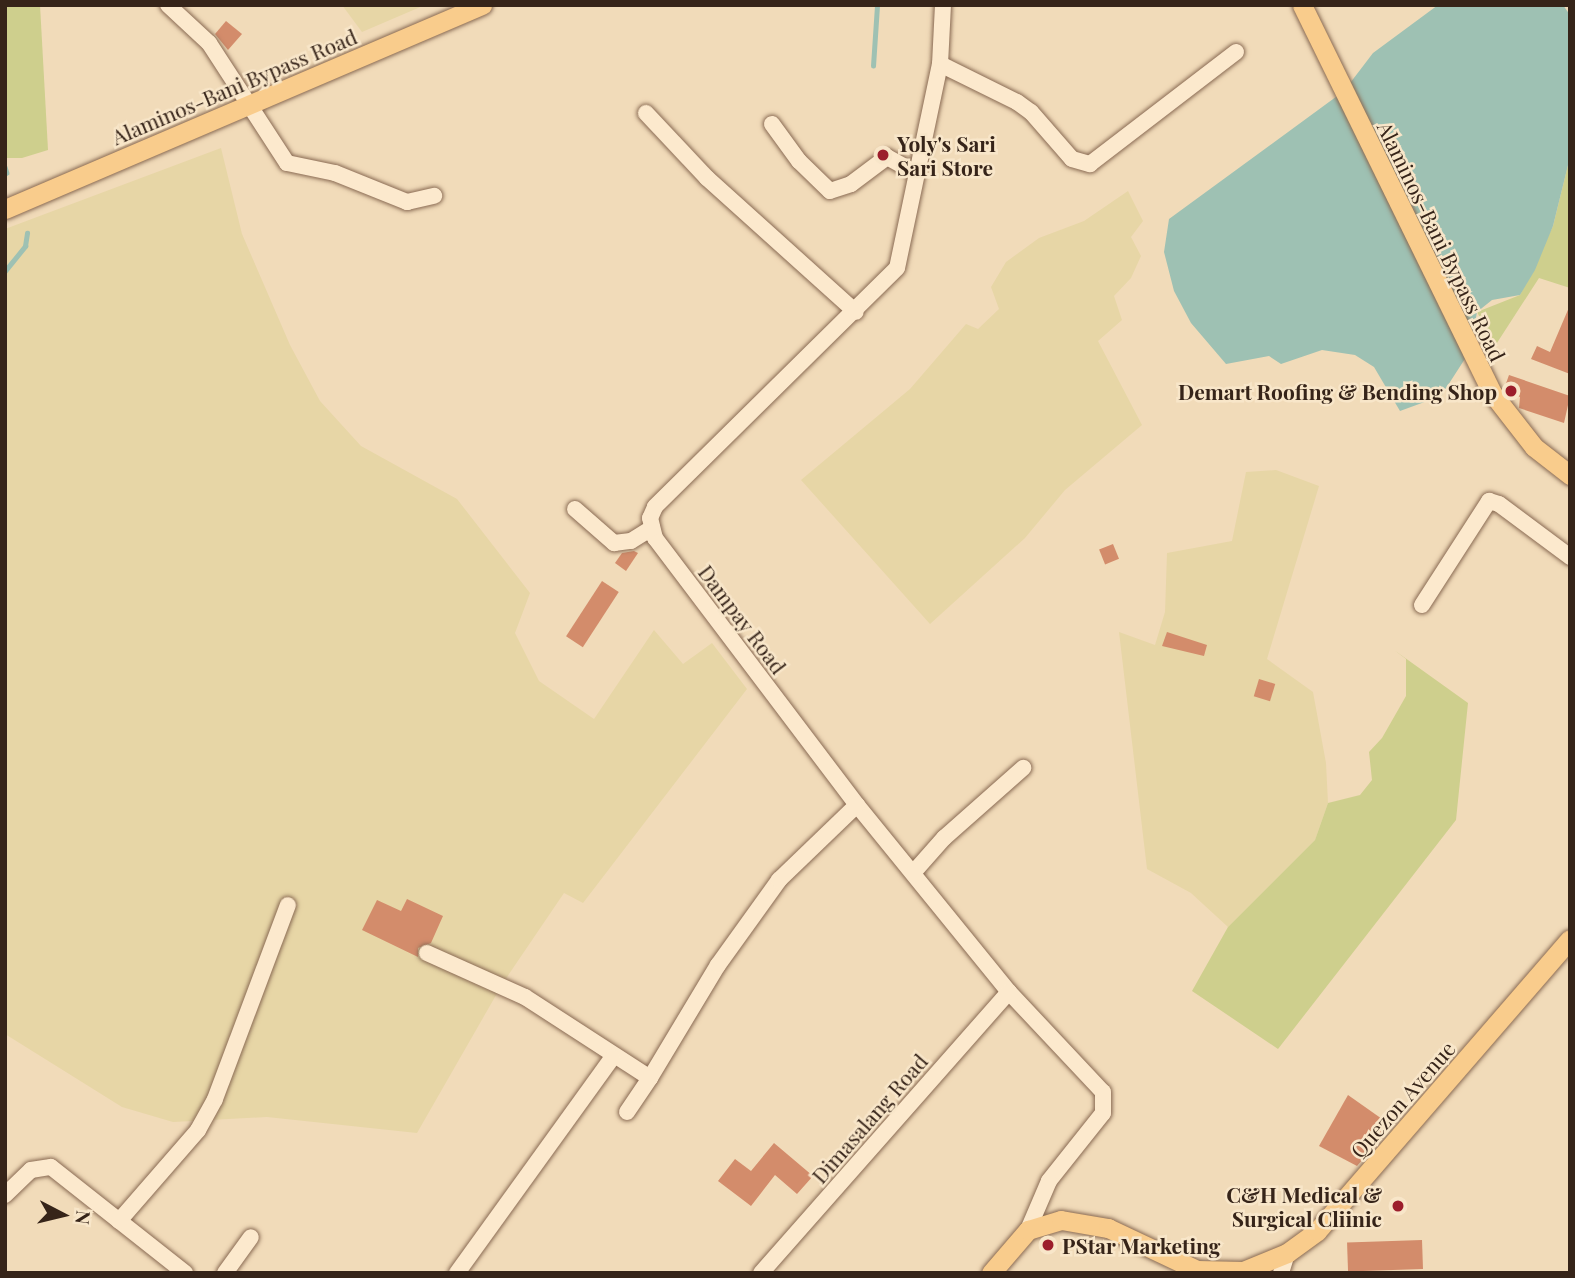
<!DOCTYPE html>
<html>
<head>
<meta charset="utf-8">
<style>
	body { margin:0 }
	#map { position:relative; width:1575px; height:1278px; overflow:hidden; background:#f1dbb9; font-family:"Playfair Display",serif }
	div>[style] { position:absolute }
	.farmland>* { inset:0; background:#e7d6a6 }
	.green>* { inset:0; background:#cecf8d }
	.water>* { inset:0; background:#9ec1b3 }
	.stream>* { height:4.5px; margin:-2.25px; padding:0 2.25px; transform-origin:2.25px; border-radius:2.25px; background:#9ec1b3 }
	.building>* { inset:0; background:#d38c6b; transform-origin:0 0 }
	.roads { filter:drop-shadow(0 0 2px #896a53) drop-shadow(0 0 2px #896a53) }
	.minor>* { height:16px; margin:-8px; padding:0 8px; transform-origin:8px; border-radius:8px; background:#fce9cd }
	.major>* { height:19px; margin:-9.5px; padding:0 9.5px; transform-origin:9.5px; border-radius:9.5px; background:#f9cc8c }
	.dots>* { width:19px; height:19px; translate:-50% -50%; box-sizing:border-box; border:4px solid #f8e6c9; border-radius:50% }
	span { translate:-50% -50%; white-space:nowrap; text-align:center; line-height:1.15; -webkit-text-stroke:5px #f8e6c9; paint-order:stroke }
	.street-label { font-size:21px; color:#362419 }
	.poi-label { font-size:21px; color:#362419; font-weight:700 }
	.left { translate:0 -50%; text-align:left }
	.right { translate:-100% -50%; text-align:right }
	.frame { position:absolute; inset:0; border:7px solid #362419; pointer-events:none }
	.north { position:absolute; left:28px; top:1180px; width:70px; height:70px; -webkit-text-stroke:5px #f8e6c9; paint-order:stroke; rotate:97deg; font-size:19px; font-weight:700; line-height:28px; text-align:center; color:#362419 }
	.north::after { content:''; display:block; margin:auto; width:24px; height:32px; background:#362419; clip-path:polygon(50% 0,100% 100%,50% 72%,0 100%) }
</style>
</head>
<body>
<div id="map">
	<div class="farmland">
		<div style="clip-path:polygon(342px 5px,425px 5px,362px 32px)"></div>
		<div style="clip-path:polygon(221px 148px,242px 234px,290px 345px,320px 401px,361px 446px,457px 499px,530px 593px,515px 633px,539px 681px,594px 719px,654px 630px,683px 664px,712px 643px,747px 689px,583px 903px,564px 893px,503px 983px,417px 1133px,267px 1117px,173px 1122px,122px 1107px,5px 1034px,5px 229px)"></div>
		<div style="clip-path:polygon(1128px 191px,1143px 221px,1131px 237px,1141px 256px,1131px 278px,1114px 296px,1122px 320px,1098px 341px,1142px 425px,1065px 490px,1025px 538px,930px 624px,801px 480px,910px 389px,966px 324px,978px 329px,999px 309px,991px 287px,1006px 262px,1039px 238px,1084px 221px)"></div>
		<div style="clip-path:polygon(1276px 470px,1319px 486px,1267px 659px,1313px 692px,1326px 763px,1328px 803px,1315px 840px,1228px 927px,1191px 893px,1147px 869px,1119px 632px,1155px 645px,1165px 612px,1167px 553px,1232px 541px,1246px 472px)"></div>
	</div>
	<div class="green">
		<div style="clip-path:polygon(5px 5px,40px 5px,48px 150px,22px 158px,5px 158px)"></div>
		<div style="clip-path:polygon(1570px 157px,1570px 288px,1539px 278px,1495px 346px,1477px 312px,1520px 295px,1553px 226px)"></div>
		<div style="clip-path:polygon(1394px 650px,1468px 703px,1456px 820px,1278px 1049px,1192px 991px,1228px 927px,1315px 840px,1328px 803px,1360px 795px,1372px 780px,1369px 752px,1382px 738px,1406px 696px,1406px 659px)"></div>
	</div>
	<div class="water">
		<div style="clip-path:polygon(1438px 5px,1563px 5px,1570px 15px,1570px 157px,1553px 226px,1535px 270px,1520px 295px,1492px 300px,1477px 312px,1470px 351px,1441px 396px,1400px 411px,1374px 367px,1355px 355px,1322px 350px,1281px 364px,1269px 356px,1226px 364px,1191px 323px,1174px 291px,1164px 252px,1169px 219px,1344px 91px,1373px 53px)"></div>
	</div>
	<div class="stream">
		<div style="left:873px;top:66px;width:61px;rotate:-86.2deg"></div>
		<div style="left:5px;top:167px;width:6px;rotate:72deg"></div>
		<div style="left:5px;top:271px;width:32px;rotate:-51deg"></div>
		<div style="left:25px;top:246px;width:13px;rotate:-81deg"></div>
	</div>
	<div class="building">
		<div style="clip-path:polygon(226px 21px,242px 34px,228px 50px,215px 34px)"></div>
		<div style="clip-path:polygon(1570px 305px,1570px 374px,1531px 359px,1537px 346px,1550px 352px)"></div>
		<div style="clip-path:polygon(1509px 375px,1570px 396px,1564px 423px,1519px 408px,1520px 397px,1504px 389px)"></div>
		<div style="left:1113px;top:544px;width:16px;height:15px;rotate:68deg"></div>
		<div style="clip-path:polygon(634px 551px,638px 553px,626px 571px,615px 563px,622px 553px)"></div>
		<div style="left:602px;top:581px;width:20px;height:66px;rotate:33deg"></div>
		<div style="clip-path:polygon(1167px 632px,1207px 645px,1204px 656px,1162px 646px)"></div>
		<div style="left:1259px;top:679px;width:17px;height:18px;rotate:17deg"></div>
		<div style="clip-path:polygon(407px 899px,443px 916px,431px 943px,418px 948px,418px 957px,362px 930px,377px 900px,401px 911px)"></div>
		<div style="clip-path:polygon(1348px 1095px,1392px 1126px,1357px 1166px,1319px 1146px)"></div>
		<div style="clip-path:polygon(774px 1143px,813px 1176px,797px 1194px,775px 1175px,751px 1206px,718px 1181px,735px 1159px,751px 1171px)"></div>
		<div style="left:1422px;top:1240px;width:29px;height:75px;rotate:88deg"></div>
	</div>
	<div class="roads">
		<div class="minor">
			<div style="left:168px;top:5px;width:56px;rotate:42.8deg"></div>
			<div style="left:209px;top:43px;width:143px;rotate:57deg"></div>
			<div style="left:287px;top:163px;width:49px;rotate:11.8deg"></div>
			<div style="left:335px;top:173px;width:78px;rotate:21.9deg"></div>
			<div style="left:407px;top:202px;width:28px;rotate:-13deg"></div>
			<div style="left:943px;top:5px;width:59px;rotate:92.9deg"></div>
			<div style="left:940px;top:64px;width:208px;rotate:101.9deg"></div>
			<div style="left:897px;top:268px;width:340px;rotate:135.4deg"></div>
			<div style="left:655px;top:507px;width:12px;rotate:114deg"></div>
			<div style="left:650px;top:518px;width:21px;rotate:76deg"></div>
			<div style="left:655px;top:538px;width:335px;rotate:52.9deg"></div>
			<div style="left:857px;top:805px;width:241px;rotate:50.9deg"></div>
			<div style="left:1009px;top:992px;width:137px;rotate:46.8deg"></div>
			<div style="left:1103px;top:1092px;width:21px;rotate:90deg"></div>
			<div style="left:1103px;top:1113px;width:87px;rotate:128.5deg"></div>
			<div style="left:1049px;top:1181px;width:53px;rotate:113.2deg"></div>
			<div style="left:940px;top:64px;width:86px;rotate:26.3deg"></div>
			<div style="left:1017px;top:102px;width:17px;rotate:36deg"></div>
			<div style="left:1031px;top:112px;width:62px;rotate:48.9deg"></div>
			<div style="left:1072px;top:159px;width:19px;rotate:16deg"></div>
			<div style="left:1090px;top:164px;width:184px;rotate:-37.5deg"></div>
			<div style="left:646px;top:113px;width:89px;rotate:46.8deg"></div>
			<div style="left:707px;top:178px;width:200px;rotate:42deg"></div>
			<div style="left:772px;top:124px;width:46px;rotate:53.9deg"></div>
			<div style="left:799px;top:161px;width:43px;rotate:44.1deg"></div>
			<div style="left:830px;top:191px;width:22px;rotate:-18deg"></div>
			<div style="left:851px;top:184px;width:45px;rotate:-36.9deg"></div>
			<div style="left:887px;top:157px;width:31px;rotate:29deg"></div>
			<div style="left:575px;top:509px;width:52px;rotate:41.1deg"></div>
			<div style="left:614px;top:543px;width:17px;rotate:-7deg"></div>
			<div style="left:631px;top:541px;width:25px;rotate:-32deg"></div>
			<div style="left:1422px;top:605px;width:124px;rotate:-57.2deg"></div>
			<div style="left:1489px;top:501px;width:10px;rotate:17deg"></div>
			<div style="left:1499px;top:504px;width:89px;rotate:36.7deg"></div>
			<div style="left:913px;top:873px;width:47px;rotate:-48.5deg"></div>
			<div style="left:944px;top:838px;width:106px;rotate:-41.5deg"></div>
			<div style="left:427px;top:953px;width:107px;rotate:24.2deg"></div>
			<div style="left:525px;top:997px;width:149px;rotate:32.9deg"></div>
			<div style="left:650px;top:1078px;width:132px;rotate:-59deg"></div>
			<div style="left:718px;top:965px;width:105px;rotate:-54.3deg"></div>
			<div style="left:779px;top:880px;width:108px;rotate:-43.9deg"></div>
			<div style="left:627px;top:1112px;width:41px;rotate:-55.9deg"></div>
			<div style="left:5px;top:1195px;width:36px;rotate:-44deg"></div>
			<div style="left:31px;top:1170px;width:20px;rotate:-9deg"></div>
			<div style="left:51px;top:1167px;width:171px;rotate:38.3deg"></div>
			<div style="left:119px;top:1221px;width:121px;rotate:-49deg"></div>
			<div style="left:198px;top:1130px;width:35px;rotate:-61deg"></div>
			<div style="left:215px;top:1099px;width:207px;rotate:-69.4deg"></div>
			<div style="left:225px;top:1273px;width:44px;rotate:-54.2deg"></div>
			<div style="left:457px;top:1273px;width:266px;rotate:-54.2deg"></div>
			<div style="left:761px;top:1273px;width:375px;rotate:-48.6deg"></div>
			<div style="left:1281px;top:1273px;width:21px;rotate:-73deg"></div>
		</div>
		<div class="major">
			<div style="left:1302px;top:5px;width:432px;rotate:63.9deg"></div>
			<div style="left:1492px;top:393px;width:68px;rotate:52.1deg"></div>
			<div style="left:1534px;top:447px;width:46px;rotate:37.9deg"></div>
			<div style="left:5px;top:209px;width:519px;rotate:-23.16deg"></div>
			<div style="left:991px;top:1273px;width:57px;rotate:-49.3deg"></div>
			<div style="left:1028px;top:1230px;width:34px;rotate:-17deg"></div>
			<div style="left:1061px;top:1220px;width:48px;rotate:9.7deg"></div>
			<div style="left:1108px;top:1228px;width:98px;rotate:25.3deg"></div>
			<div style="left:1197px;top:1270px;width:46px;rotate:1.2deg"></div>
			<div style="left:1243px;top:1271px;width:48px;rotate:-22.2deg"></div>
			<div style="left:1287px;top:1253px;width:37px;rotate:-36deg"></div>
			<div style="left:1317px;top:1231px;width:386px;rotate:-49.1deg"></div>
		</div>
	</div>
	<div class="dots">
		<div style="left:883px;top:155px;background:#9c1e2c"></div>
		<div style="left:1511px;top:391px;background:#9c1e2c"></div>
		<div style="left:1398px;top:1206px;background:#9c1e2c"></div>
		<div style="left:1048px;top:1245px;background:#9c1e2c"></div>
	</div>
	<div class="street-label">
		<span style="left:234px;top:86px;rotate:-23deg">Alaminos-Bani Bypass Road</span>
		<span style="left:1442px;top:241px;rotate:64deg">Alaminos-Bani Bypass Road</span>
		<span style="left:743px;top:619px;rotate:53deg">Dampay Road</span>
		<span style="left:1402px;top:1099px;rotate:-49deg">Quezon Avenue</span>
		<span style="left:869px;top:1118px;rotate:-49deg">Dimasalang Road</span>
	</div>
	<div class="poi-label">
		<span class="left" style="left:897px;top:155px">Yoly's Sari<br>Sari Store</span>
		<span class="right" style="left:1497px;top:391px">Demart Roofing &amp; Bending Shop</span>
		<span class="right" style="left:1382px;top:1206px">C&amp;H Medical &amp;<br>Surgical Cliinic</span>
		<span class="left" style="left:1062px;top:1245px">PStar Marketing</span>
	</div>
	<div class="frame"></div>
	<div class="north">N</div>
</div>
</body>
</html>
